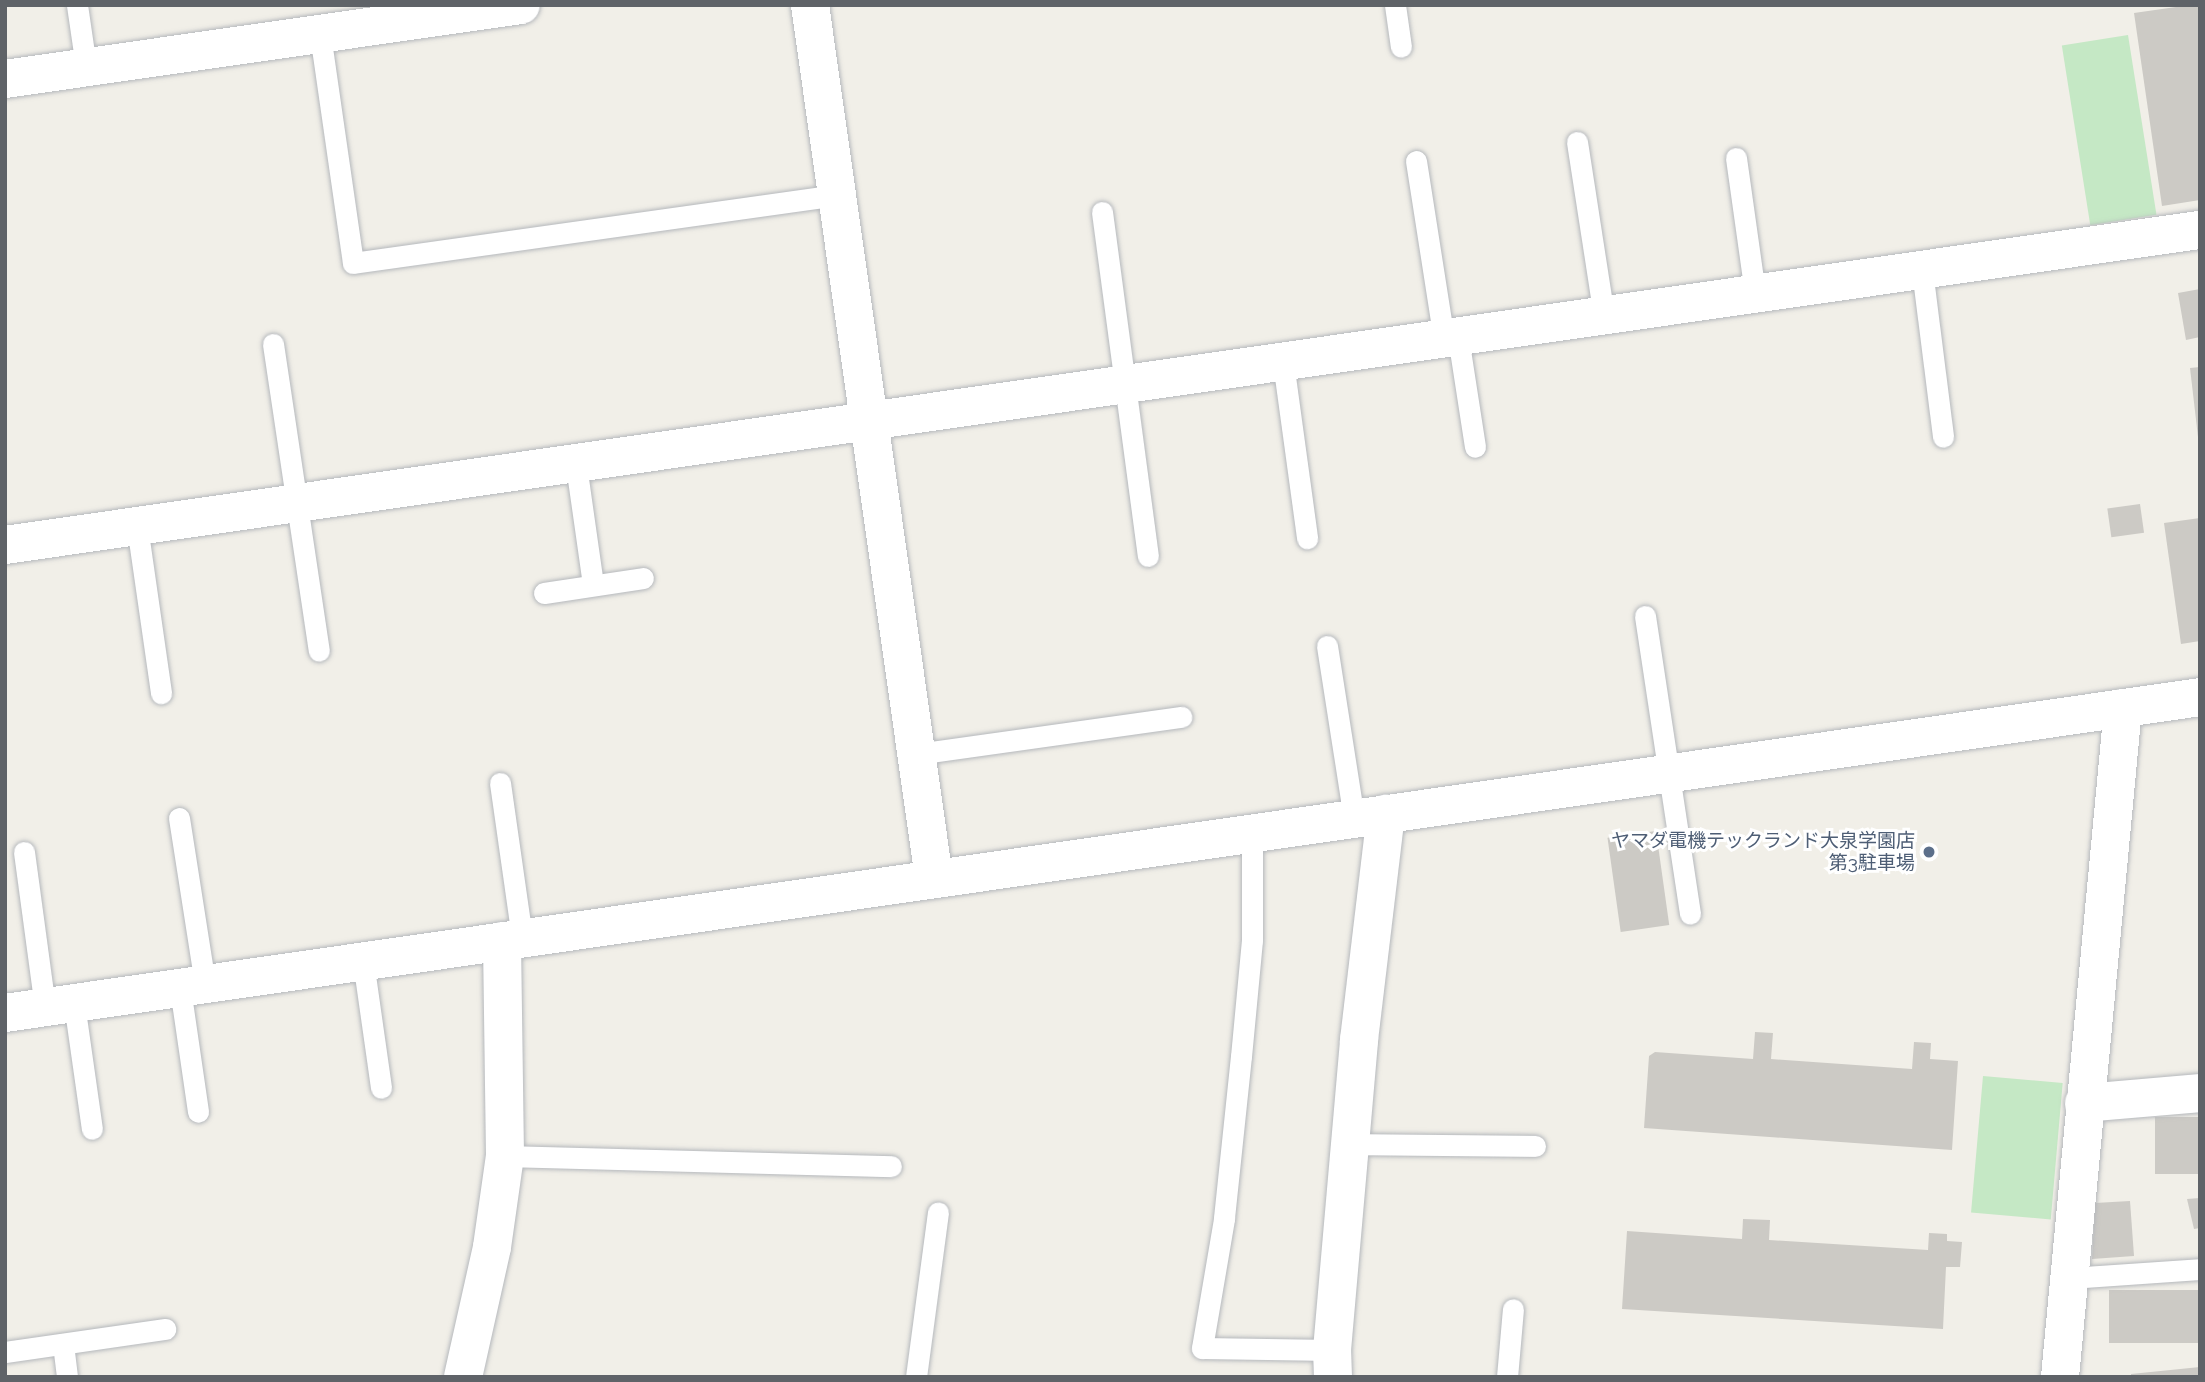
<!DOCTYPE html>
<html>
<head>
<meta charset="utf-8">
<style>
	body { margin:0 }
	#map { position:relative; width:2205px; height:1382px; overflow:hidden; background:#f1efe8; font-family:Raleway,"Noto Sans JP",sans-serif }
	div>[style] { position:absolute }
	.green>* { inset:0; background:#c5e8c5; transform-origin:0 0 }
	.building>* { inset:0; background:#cccac5; transform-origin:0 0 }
	.roads { filter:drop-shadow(0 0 2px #b5b8bc) drop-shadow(0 0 2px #b5b8bc) }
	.lane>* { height:21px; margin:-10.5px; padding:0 10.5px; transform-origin:10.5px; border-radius:10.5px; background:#fff }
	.street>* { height:38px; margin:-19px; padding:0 19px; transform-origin:19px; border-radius:19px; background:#fff }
	.dots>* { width:19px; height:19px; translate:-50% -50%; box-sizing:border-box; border:4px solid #fff; border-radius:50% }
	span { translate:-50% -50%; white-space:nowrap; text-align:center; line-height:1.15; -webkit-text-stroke:6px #fff; paint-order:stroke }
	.service-label { font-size:19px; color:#4e5e75 }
	.right { translate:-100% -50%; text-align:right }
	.frame { position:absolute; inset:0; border:7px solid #5f6368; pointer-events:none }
</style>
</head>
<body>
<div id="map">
	<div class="green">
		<div style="left:2128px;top:35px;width:182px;height:67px;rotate:81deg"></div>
		<div style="left:1983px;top:1076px;width:80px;height:137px;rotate:5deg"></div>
	</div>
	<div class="building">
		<div style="clip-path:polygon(2190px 5px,2200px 5px,2200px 200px,2162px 206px,2134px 13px)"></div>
		<div style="clip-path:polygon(2200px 289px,2200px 337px,2186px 340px,2178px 293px)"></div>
		<div style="clip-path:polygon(2200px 367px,2200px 436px,2198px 437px,2190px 368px)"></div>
		<div style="left:2140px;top:504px;width:29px;height:33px;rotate:82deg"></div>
		<div style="clip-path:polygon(2200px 518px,2200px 641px,2181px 644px,2164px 523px)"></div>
		<div style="left:1656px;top:831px;width:95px;height:49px;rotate:82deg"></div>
		<div style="clip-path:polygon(1755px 1032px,1773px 1033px,1771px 1059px,1912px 1069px,1914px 1042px,1931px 1043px,1930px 1059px,1958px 1061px,1952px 1150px,1644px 1128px,1649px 1056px,1655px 1052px,1753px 1059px)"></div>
		<div style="left:2200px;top:1117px;width:57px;height:45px;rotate:90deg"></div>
		<div style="clip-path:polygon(2200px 1198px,2200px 1228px,2194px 1229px,2187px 1199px)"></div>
		<div style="clip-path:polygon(2130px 1201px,2134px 1256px,2092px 1259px,2095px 1203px)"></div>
		<div style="clip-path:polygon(1743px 1219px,1770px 1220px,1769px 1240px,1928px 1250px,1929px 1233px,1947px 1234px,1947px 1241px,1962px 1242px,1960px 1267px,1946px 1267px,1943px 1329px,1622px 1309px,1627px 1231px,1742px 1239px)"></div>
		<div style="left:2200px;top:1290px;width:53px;height:91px;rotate:90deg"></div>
		<div style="clip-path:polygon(2200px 1367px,2200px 1377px,2131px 1377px,2131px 1374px)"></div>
	</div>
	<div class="roads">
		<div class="lane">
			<div style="left:77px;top:5px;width:63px;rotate:81.7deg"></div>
			<div style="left:1395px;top:5px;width:42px;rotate:81.9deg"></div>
			<div style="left:320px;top:34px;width:231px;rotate:81.8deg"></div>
			<div style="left:353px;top:263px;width:489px;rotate:-8deg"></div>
			<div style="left:1577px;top:142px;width:176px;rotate:81.2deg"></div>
			<div style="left:1736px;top:158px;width:137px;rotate:82deg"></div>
			<div style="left:1416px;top:161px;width:180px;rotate:81.1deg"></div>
			<div style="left:1102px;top:212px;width:347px;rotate:82.4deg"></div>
			<div style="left:1922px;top:270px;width:168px;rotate:82.8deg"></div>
			<div style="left:1458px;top:337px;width:111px;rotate:81.2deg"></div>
			<div style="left:273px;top:344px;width:310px;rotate:81.5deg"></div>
			<div style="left:1283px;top:362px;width:178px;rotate:82.2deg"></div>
			<div style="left:576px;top:465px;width:121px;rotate:81.9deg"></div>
			<div style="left:137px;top:526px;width:169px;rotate:81.8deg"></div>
			<div style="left:544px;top:593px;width:100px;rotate:-8.6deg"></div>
			<div style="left:1645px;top:616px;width:301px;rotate:81.4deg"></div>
			<div style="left:1327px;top:646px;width:174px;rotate:81.1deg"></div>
			<div style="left:917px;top:754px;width:267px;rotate:-8deg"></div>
			<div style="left:500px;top:783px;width:157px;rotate:81.9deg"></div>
			<div style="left:179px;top:818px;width:168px;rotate:81.1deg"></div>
			<div style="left:1252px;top:833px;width:107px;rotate:90deg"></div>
			<div style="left:1252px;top:940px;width:117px;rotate:95.4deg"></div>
			<div style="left:1241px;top:1056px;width:164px;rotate:96deg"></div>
			<div style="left:1224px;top:1219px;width:131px;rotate:99.7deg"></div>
			<div style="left:1202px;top:1348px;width:130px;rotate:0.9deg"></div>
			<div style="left:24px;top:852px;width:156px;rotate:82.3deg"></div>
			<div style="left:363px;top:961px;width:128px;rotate:81.9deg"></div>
			<div style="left:180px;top:988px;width:125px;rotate:81.7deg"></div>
			<div style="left:74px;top:1003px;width:127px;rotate:81.9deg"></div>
			<div style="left:1350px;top:1144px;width:185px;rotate:0.6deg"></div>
			<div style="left:505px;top:1156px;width:386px;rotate:1.5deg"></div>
			<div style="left:2069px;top:1278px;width:131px;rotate:-3.9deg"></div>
			<div style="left:63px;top:1344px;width:33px;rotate:83deg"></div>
			<div style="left:5px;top:1352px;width:162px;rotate:-8.2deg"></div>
			<div style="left:916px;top:1377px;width:166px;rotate:-82.4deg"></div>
			<div style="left:1507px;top:1377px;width:68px;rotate:-85deg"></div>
		</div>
		<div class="street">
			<div style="left:810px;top:5px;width:883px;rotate:81.92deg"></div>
			<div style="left:5px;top:79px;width:521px;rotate:-8.16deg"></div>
			<div style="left:5px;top:545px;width:2217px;rotate:-8.17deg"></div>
			<div style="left:5px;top:1013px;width:2218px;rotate:-8.19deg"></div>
			<div style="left:2084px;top:1103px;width:116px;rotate:-4.9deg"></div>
			<div style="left:463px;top:1377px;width:133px;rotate:-77.4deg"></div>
			<div style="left:492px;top:1247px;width:92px;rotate:-81.9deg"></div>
			<div style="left:505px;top:1156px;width:215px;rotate:-90.8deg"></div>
			<div style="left:1333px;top:1377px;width:27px;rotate:-92deg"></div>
			<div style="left:1332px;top:1350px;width:311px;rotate:-85deg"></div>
			<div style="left:1359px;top:1040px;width:228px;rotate:-83.2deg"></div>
			<div style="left:2060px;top:1377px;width:672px;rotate:-84.62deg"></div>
		</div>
	</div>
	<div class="dots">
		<div style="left:1929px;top:852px;background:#5c6f8a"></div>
	</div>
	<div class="service-label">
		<span class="right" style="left:1915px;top:852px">ヤマダ電機テックランド大泉学園店<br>第3駐車場</span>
	</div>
	<div class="frame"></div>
</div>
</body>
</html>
